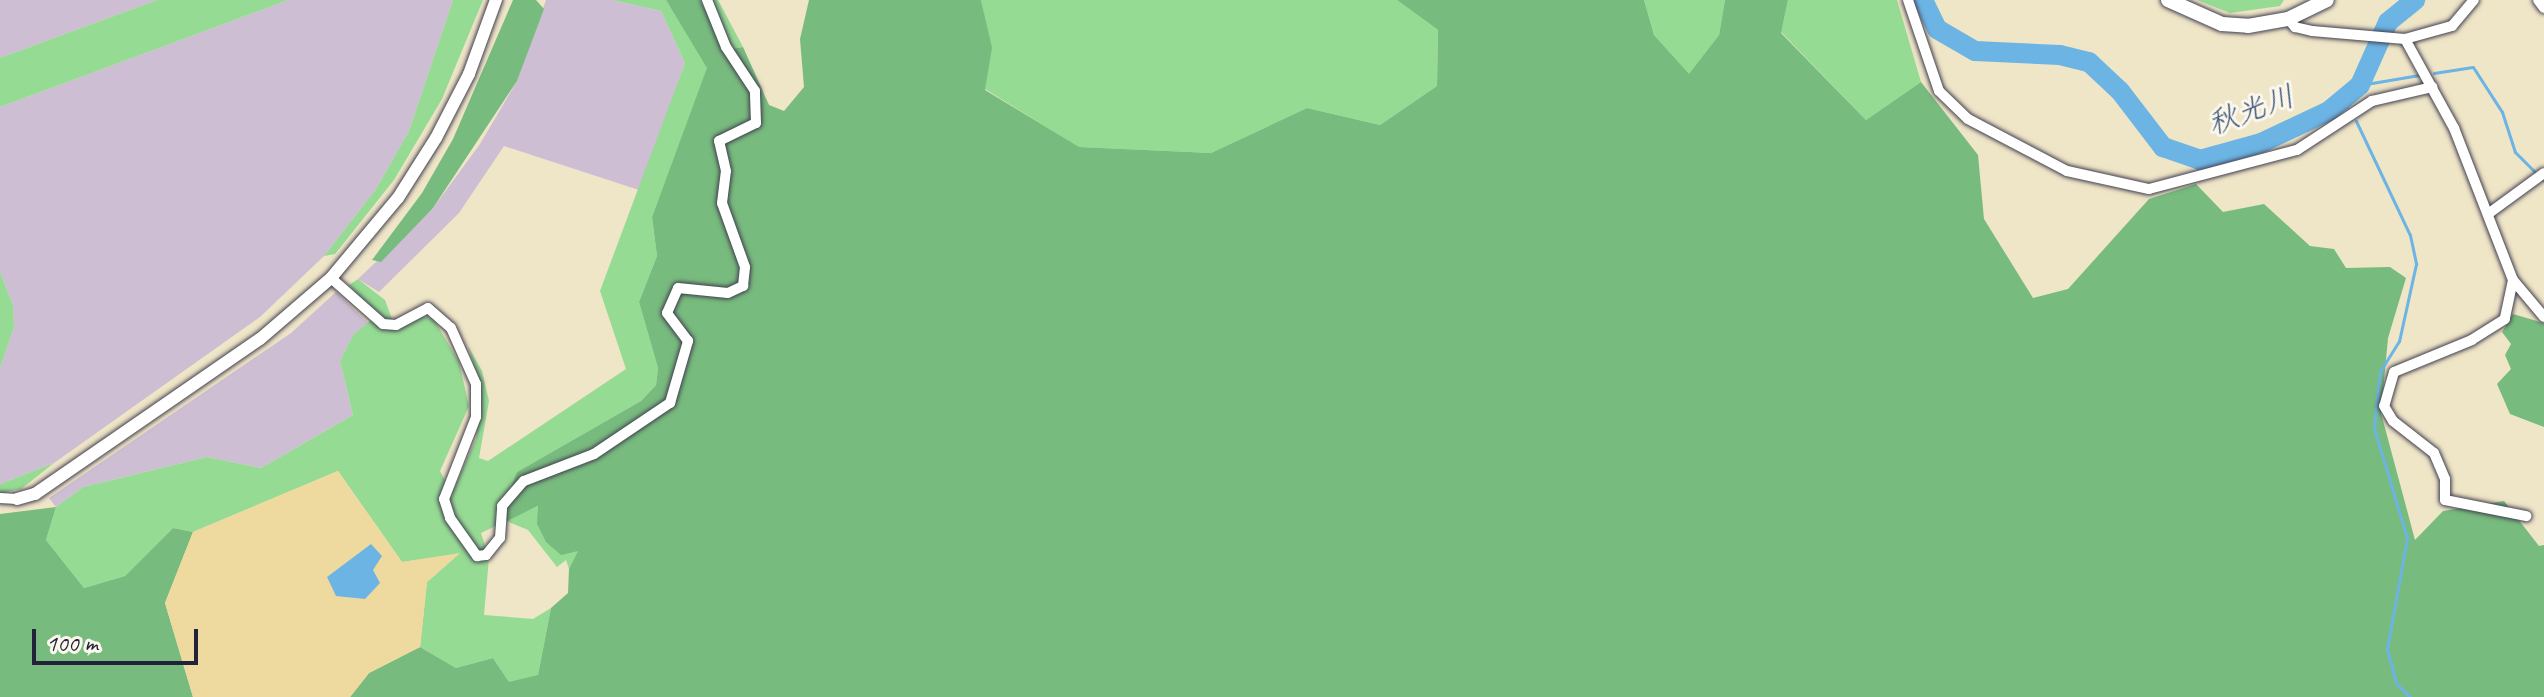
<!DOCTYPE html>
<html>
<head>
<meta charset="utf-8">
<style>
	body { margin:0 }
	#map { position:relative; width:2544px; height:697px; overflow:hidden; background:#efe5c7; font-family:Caveat,"Klee One",sans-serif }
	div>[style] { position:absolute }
	.industrial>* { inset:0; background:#cdbed3 }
	.green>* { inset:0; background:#96db94 }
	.forest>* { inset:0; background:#78bb7e }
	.sand>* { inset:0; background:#eeda9e }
	.water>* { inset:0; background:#6cb4e4 }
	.stream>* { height:3px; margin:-1.5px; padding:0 1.5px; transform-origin:1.5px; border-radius:1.5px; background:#6cb4e4 }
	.river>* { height:20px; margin:-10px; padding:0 10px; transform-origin:10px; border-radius:10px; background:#6cb4e4 }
	.roads { filter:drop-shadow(0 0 2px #413f50) drop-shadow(0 0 2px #413f50) }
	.minor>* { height:10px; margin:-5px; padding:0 5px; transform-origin:5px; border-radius:5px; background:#fff }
	.tertiary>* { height:12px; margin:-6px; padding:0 6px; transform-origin:6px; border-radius:6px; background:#fff }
	.secondary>* { height:14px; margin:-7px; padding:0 7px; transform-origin:7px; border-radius:7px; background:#fff }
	span { translate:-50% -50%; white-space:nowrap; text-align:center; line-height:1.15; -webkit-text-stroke:6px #fbf7ec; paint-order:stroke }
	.water-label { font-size:30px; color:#3c5576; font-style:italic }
	.scale { position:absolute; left:32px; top:629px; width:166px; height:36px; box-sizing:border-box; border:4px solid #22223b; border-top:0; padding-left:10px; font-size:24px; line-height:28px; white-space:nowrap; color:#22223b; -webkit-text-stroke:6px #fbf7ec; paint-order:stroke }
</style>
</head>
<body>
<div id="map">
	<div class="industrial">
		<div style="clip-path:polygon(0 0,157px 0,0 58px)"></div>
		<div style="clip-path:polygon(288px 0,453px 0,409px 131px,376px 189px,324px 256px,260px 317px,54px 463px,0 484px,0 368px,14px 327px,13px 305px,0 272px,0 107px)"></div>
		<div style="clip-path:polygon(546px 0,612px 0,661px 11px,685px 63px,639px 190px,504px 146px,459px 213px,379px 292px,358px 279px,433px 208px,480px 144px,517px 81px)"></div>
		<div style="clip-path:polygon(336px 292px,368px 323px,353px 335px,340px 361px,353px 415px,261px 468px,207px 457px,83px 487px,56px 507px,49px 498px,291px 333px)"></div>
	</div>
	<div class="green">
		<div style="clip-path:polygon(157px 0,288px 0,0 107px,0 58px)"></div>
		<div style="clip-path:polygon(453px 0,483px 0,442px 99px,394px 180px,335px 254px,324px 256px,376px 189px,409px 131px)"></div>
		<div style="clip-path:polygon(612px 0,666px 0,708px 68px,652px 217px,657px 256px,639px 302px,658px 368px,656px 385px,641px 401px,517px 472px,507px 520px,539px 506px,579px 550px,569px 569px,566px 560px,557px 567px,528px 530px,506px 521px,481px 533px,489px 558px,484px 615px,533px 619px,551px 608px,538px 675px,555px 697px,509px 682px,493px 658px,456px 668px,420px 647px,427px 582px,459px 554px,402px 562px,338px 471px,193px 532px,173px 528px,125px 576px,84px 588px,46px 540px,56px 507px,83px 487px,207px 457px,261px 468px,353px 415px,340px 361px,353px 335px,377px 315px,349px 285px,358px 279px,385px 300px,396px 330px,423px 317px,433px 318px,459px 362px,469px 406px,440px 471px,452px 493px,476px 439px,481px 388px,468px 346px,482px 371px,489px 401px,479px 458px,488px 461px,626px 369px,600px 291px,685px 63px,661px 11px)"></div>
		<div style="clip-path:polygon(700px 0,718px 0,743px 47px,726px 50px)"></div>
		<div style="clip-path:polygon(981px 0,1397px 0,1438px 30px,1437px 86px,1380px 125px,1307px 108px,1211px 153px,1078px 147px,985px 89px,991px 48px)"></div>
		<div style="clip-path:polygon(1644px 0,1725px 0,1719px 35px,1689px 75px,1654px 35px)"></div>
		<div style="clip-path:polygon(1788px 0,1897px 0,1921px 82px,1866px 120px,1781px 32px)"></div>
		<div style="clip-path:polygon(2197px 0,2284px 0,2280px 6px,2230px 13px)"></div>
		<div style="clip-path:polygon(0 272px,13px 305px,14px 327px,0 368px)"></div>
		<div style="clip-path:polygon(54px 463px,21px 489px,0 493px,0 484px)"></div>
	</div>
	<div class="forest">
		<div style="clip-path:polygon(513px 0,536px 0,544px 9px,517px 81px,433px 208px,381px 262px,372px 260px,422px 193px,453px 139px)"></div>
		<div style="clip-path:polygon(666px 0,700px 0,726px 50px,743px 47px,769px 105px,784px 111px,804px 87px,800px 39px,809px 0,981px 0,992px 48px,985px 90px,1079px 147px,1211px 153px,1307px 108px,1380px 125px,1437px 86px,1438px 30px,1397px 0,1644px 0,1654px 35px,1689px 74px,1719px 35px,1725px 0,1788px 0,1781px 33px,1866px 120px,1921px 82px,1978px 155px,1984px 219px,2033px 298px,2068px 289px,2149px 199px,2196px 184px,2223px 212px,2264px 204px,2310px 246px,2334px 249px,2346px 268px,2390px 267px,2406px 278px,2388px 338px,2381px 413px,2415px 540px,2443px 511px,2504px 501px,2539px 546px,2544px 545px,2544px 697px,350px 697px,369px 673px,420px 647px,456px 668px,493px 658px,509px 682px,538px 675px,551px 608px,568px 593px,569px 569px,578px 551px,561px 555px,546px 542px,537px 524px,538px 506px,507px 521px,505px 505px,517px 472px,641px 401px,656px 385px,658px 368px,639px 302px,657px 256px,652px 217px,707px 68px)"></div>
		<div style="clip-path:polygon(2513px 314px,2544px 323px,2544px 427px,2510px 414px,2497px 384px,2511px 369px,2505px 355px,2511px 344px,2502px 332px)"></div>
		<div style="clip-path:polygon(56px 507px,46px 540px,84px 588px,125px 576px,173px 528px,193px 532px,165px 603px,193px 697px,0 697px,0 514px)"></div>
	</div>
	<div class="sand">
		<div style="clip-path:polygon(338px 471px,402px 562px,460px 553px,427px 582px,420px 647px,369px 673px,350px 697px,193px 697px,165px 603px,193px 532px)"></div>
	</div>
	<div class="water">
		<div style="clip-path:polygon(371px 544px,382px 556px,373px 570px,380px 583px,365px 599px,336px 596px,327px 577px)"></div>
	</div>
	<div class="stream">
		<div style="left:2434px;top:73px;width:39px;rotate:-9deg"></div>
		<div style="left:2473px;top:67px;width:54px;rotate:57.2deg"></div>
		<div style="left:2502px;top:112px;width:42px;rotate:72deg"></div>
		<div style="left:2515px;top:152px;width:41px;rotate:45deg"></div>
		<div style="left:2360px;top:85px;width:60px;rotate:-9.6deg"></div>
		<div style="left:2343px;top:100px;width:8px;rotate:60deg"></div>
		<div style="left:2356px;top:121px;width:126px;rotate:64.7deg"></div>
		<div style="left:2410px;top:235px;width:30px;rotate:78deg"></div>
		<div style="left:2416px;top:264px;width:79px;rotate:102.4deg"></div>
		<div style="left:2399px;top:341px;width:36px;rotate:122deg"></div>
		<div style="left:2380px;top:372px;width:56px;rotate:96.1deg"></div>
		<div style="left:2374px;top:428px;width:115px;rotate:73.3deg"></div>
		<div style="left:2407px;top:538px;width:113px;rotate:100.2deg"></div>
		<div style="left:2387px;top:649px;width:35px;rotate:75deg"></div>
		<div style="left:2396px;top:683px;width:20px;rotate:45deg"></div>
	</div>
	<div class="river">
		<div style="left:1923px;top:0;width:32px;rotate:64deg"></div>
		<div style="left:1937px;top:29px;width:44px;rotate:30.1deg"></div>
		<div style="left:1975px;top:51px;width:85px;rotate:2.7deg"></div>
		<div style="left:2060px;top:55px;width:30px;rotate:14deg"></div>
		<div style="left:2089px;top:62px;width:42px;rotate:43.1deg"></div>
		<div style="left:2120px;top:91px;width:71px;rotate:52.5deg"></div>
		<div style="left:2163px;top:147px;width:39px;rotate:19deg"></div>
		<div style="left:2200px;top:160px;width:63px;rotate:-15.6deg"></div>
		<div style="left:2261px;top:143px;width:75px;rotate:-25.2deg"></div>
		<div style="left:2329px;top:111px;width:40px;rotate:-40deg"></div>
		<div style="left:2360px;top:85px;width:69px;rotate:-66deg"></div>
		<div style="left:2388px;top:22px;width:35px;rotate:-39deg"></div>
	</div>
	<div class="roads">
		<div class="minor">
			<div style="left:1908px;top:0;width:96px;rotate:71.2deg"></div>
			<div style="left:1939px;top:91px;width:40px;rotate:44deg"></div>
			<div style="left:1968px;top:119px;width:112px;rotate:27.7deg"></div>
			<div style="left:2067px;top:171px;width:84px;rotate:12.4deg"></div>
			<div style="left:2149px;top:189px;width:153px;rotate:-14.8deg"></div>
			<div style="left:2297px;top:150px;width:90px;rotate:-33.2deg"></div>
			<div style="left:2372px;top:101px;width:62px;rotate:-13.1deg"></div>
			<div style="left:2538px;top:0;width:10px;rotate:53deg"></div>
			<div style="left:2288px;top:19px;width:11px;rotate:49deg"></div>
			<div style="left:2295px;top:27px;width:17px;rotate:13deg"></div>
			<div style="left:2312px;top:31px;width:93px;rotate:4.9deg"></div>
			<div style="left:2405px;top:39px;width:49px;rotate:-15.5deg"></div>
			<div style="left:2452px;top:26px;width:34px;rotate:-50deg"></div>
			<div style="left:2405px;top:39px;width:102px;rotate:61.2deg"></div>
			<div style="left:2454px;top:128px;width:163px;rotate:68.8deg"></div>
			<div style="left:2513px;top:280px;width:48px;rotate:50deg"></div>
			<div style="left:2488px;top:214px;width:69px;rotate:-36.2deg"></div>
			<div style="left:331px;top:278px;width:69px;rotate:41.5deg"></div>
			<div style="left:383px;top:324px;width:13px;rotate:4deg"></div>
			<div style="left:396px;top:325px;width:36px;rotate:-28deg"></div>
			<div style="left:428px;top:308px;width:30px;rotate:41deg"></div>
			<div style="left:451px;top:328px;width:61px;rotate:65.9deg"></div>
			<div style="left:476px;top:384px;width:33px;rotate:90deg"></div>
			<div style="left:476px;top:417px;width:88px;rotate:111.3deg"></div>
			<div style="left:444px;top:499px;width:20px;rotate:72deg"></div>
			<div style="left:450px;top:518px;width:47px;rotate:54.6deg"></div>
			<div style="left:477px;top:556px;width:9px;rotate:-6deg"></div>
			<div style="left:486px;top:555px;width:22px;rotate:-51deg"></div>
			<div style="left:500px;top:538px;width:32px;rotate:-86deg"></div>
			<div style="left:502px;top:506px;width:33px;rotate:-49deg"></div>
			<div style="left:524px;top:481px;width:75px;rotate:-21.1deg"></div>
			<div style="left:594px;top:454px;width:92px;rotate:-33.9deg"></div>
			<div style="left:670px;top:403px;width:65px;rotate:-73.8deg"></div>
			<div style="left:688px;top:341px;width:35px;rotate:-127deg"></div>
			<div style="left:667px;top:313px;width:27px;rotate:-66deg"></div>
			<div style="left:678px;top:288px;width:50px;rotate:5.7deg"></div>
			<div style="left:728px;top:293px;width:17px;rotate:-25deg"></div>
			<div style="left:743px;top:286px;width:19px;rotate:-84deg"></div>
			<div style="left:745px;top:267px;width:68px;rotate:-109.8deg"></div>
			<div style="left:722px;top:203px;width:32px;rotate:-83deg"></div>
			<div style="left:726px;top:171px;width:31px;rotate:-103deg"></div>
			<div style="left:719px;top:141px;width:41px;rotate:-25.9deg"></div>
			<div style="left:756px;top:123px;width:32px;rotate:-92deg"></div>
			<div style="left:755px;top:91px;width:53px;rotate:-123.4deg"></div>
			<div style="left:726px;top:47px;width:51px;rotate:-112deg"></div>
			<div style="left:2513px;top:280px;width:40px;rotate:102deg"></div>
			<div style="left:2505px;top:319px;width:39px;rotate:148deg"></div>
			<div style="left:2472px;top:340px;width:84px;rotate:157.7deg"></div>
			<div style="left:2394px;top:372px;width:35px;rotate:106deg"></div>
			<div style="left:2384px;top:406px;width:17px;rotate:59deg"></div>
			<div style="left:2393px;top:421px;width:52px;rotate:38deg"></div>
			<div style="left:2434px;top:453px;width:28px;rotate:67deg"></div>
			<div style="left:2445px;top:479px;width:21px;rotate:90deg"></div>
			<div style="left:2445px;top:500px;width:83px;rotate:11.2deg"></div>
			<div style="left:0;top:498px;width:17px;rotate:3deg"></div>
		</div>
		<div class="tertiary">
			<div style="left:17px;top:499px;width:19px;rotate:-16deg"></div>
			<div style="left:35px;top:494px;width:273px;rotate:-34.6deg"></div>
			<div style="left:260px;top:339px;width:94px;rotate:-40.7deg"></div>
			<div style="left:331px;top:278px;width:104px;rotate:-50.1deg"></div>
			<div style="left:398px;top:198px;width:71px;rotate:-57.7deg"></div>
			<div style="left:436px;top:138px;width:72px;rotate:-62.7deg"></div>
			<div style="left:469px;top:74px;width:79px;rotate:-70deg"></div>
		</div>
		<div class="secondary">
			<div style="left:2168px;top:0;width:59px;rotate:24deg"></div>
			<div style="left:2222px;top:24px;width:26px;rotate:4deg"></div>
			<div style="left:2248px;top:26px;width:41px;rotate:-9.9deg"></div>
			<div style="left:2288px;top:19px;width:43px;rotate:-26deg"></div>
		</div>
	</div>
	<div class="water-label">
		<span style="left:2251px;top:110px;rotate:-20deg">秋光川</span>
	</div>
	<div class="scale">100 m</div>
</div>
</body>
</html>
